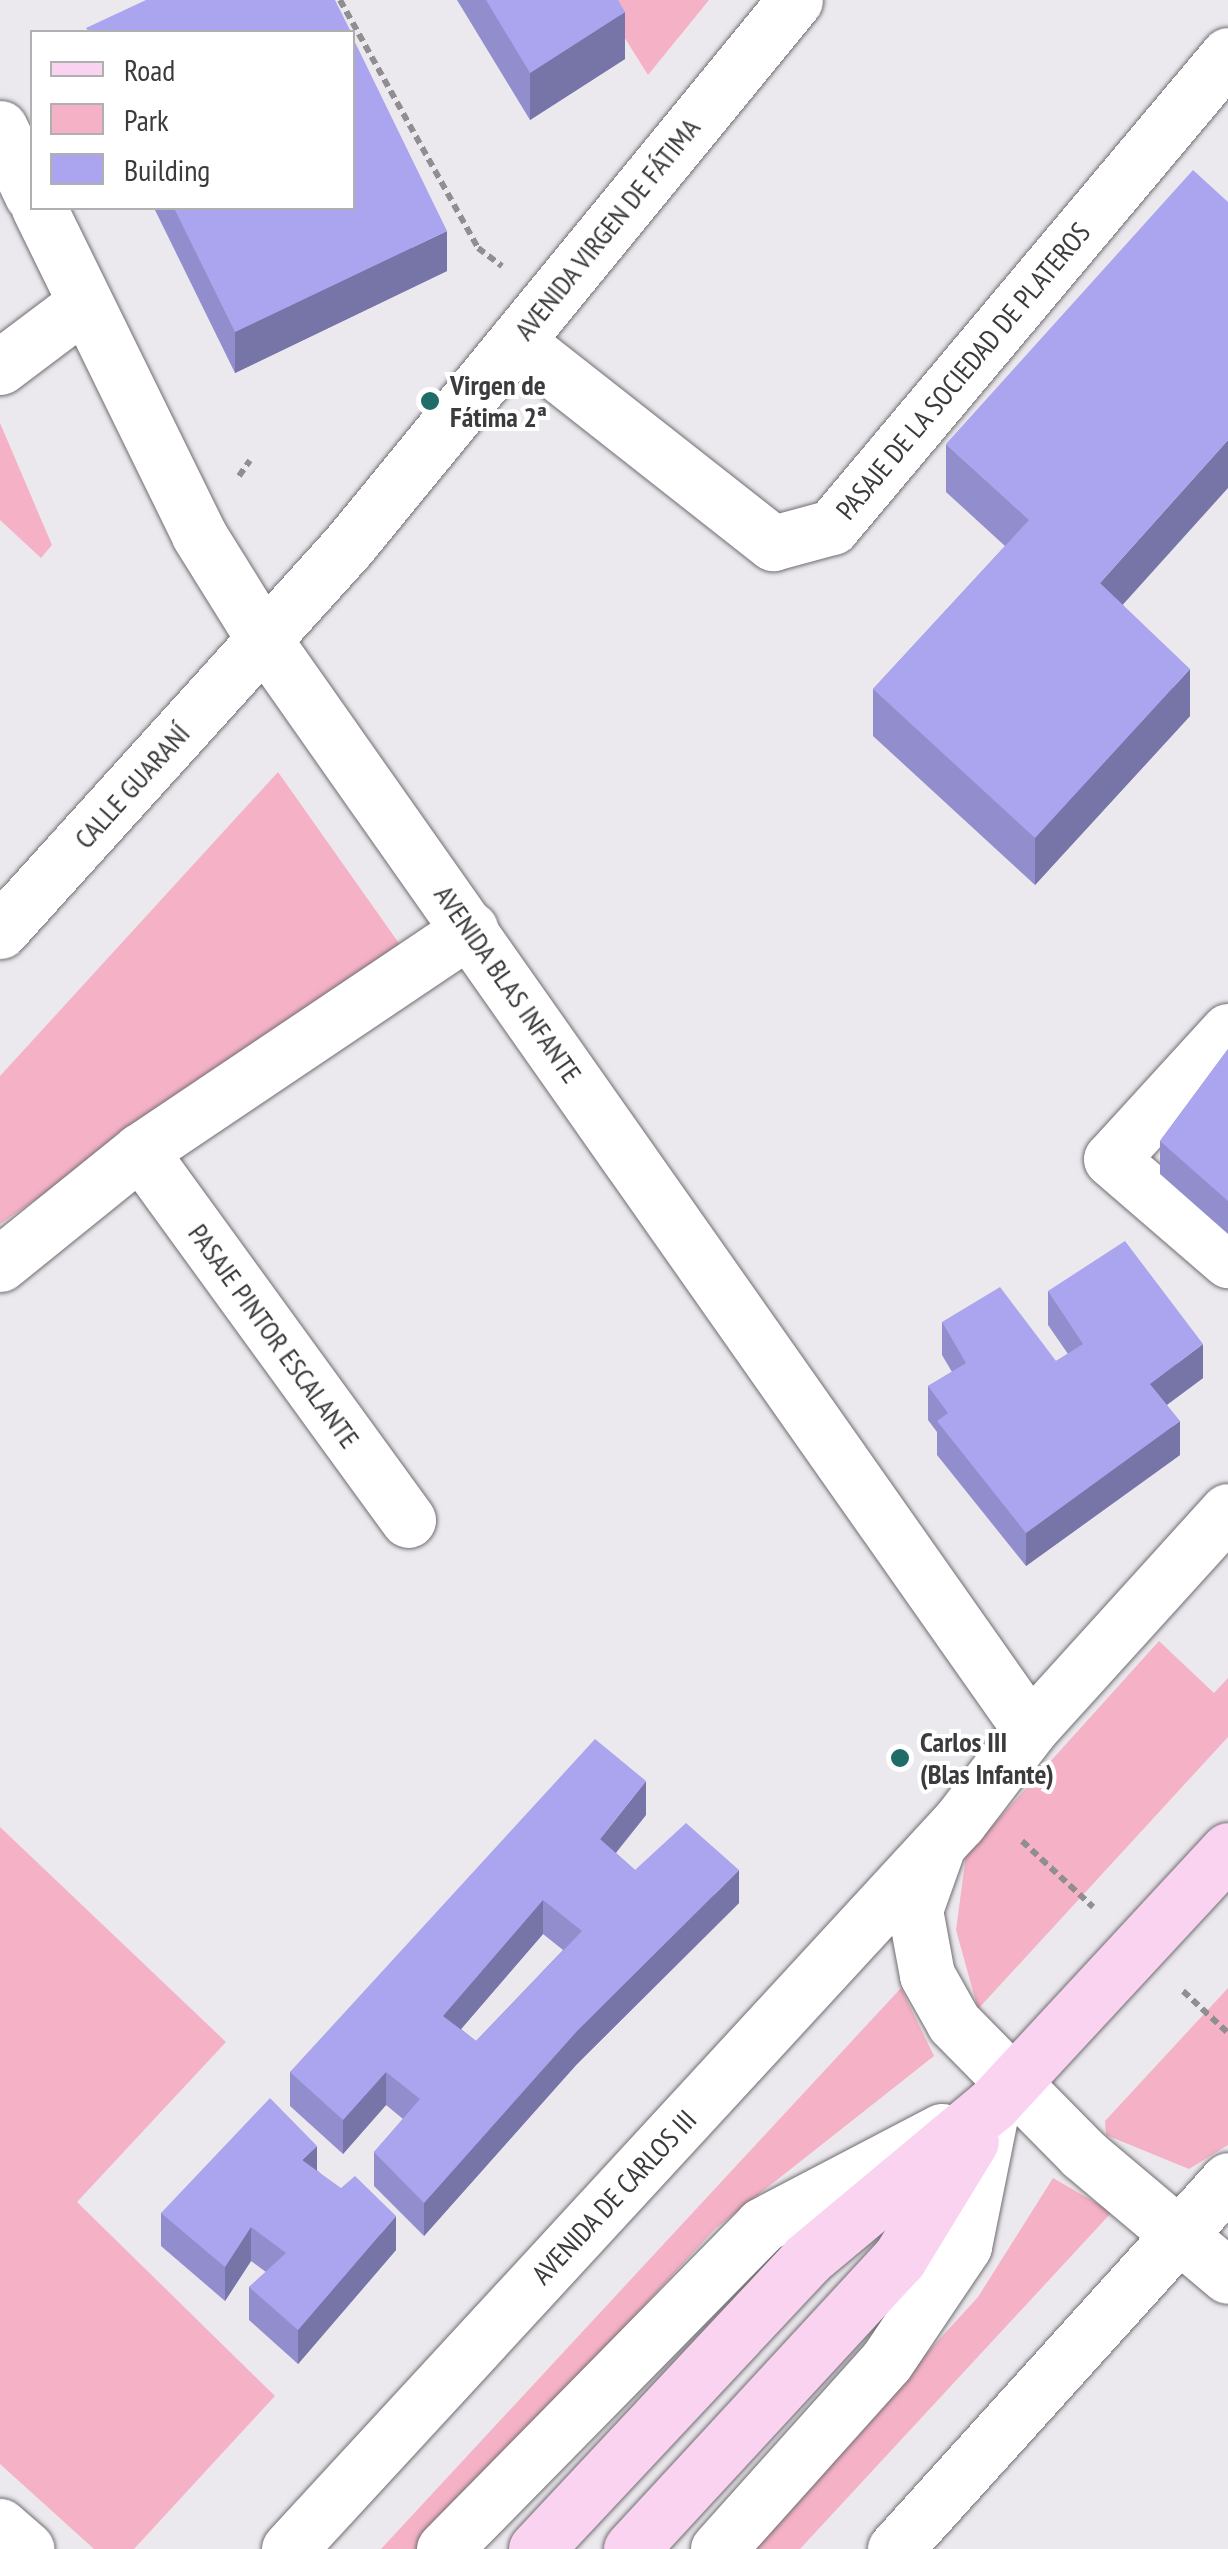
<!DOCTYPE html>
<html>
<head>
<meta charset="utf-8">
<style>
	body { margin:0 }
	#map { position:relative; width:1228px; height:2549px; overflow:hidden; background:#ece9ee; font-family:"PT Sans Narrow",sans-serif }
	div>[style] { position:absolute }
	.green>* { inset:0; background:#f5b2c6 }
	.path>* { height:6px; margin-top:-3px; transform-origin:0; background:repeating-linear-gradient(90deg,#908e91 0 8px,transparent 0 13px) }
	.roads { filter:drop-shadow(0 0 2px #706d72) drop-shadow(0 0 2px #706d72) }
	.minor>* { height:55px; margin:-27.5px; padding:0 27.5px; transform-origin:27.5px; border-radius:27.5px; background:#fff }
	.major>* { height:55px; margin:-27.5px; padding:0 27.5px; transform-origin:27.5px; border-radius:27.5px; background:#fad3f0 }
	.wall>* { inset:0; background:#928ecd }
	.shaded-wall>* { inset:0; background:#7774a7 }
	.building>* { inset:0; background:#aaa5ee }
	.dots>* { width:28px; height:28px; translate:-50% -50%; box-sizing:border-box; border:5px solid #fff; border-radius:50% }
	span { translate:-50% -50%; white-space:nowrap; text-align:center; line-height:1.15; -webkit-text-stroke:8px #fff; paint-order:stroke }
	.street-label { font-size:28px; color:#3b3a3c }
	.poi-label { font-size:28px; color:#3b3a3c; font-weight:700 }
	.left { translate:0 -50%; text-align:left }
	.legend { position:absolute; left:30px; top:30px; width:325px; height:180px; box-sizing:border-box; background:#fff; border:2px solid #b1b0b1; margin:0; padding:12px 18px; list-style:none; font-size:30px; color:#3b3a3c }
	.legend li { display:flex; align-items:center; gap:20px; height:50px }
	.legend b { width:50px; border:2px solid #b1b0b1 }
</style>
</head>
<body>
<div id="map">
	<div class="green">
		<div style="clip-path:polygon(601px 0,709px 0,648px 75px)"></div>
		<div style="clip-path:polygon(0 423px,52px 545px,41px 558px,0 520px)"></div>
		<div style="clip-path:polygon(278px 772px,403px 949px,0 1224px,0 1076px)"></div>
		<div style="clip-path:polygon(1159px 1641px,1214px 1693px,1228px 1678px,1228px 1737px,978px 2009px,956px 1930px,966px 1855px)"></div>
		<div style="clip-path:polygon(0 1827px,226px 2042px,77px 2202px,275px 2396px,134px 2549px,94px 2549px,0 2464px)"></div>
		<div style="clip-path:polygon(901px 1988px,934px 2056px,715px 2229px,419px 2549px,381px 2549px)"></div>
		<div style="clip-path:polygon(1228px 1988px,1228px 2145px,1189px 2169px,1106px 2135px,1105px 2121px)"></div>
		<div style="clip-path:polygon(1053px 2178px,1112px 2212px,800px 2549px,748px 2549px,978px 2297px)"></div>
	</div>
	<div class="path">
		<div style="left:340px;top:0;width:284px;rotate:60.9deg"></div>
		<div style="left:478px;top:248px;width:30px;rotate:37deg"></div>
		<div style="left:239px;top:476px;width:19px;rotate:-55deg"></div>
		<div style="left:1022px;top:1841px;width:97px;rotate:42.9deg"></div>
		<div style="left:1183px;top:1991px;width:62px;rotate:43deg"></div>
	</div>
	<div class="roads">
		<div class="minor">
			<div style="left:0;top:128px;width:74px;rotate:64.5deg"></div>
			<div style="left:39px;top:208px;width:364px;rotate:63.9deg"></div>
			<div style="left:199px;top:535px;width:125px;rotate:58.1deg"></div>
			<div style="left:265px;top:641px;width:1330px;rotate:54.89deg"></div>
			<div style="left:516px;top:341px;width:327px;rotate:38.2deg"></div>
			<div style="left:773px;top:543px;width:61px;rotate:-15.2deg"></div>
			<div style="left:832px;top:527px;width:616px;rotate:-50deg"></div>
			<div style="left:0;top:367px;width:106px;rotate:-37deg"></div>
			<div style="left:0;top:931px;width:520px;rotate:-47.88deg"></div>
			<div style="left:349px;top:545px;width:704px;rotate:-50.7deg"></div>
			<div style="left:1228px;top:1031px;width:173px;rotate:132.4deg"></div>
			<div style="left:1111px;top:1159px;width:155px;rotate:40.8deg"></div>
			<div style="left:140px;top:1151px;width:456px;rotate:54deg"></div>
			<div style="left:0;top:1264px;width:180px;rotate:-38.9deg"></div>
			<div style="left:140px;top:1151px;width:398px;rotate:-33.9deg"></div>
			<div style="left:936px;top:1851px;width:63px;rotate:109.6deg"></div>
			<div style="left:915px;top:1910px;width:66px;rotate:79.5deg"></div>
			<div style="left:927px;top:1975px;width:55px;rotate:60.6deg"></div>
			<div style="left:954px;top:2023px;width:184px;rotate:45.4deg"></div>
			<div style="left:1083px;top:2154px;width:189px;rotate:40.1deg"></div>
			<div style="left:0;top:2526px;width:35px;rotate:41deg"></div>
			<div style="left:289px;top:2549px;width:989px;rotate:-47.34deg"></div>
			<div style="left:959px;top:1822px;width:117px;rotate:-52.6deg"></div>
			<div style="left:1030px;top:1729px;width:294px;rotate:-47.8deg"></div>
			<div style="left:444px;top:2549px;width:454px;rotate:-45.5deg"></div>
			<div style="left:762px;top:2225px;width:203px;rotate:-27.6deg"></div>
			<div style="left:718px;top:2549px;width:251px;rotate:-48.1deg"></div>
			<div style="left:886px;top:2362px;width:140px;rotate:-56.1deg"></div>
			<div style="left:964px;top:2246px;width:137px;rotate:-78.6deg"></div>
			<div style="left:895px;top:2549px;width:497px;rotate:-47.9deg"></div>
		</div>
		<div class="major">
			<div style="left:536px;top:2549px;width:397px;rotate:-46.9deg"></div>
			<div style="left:807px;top:2259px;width:242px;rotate:-39.8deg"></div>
			<div style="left:993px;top:2104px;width:346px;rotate:-47.2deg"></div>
			<div style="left:631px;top:2549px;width:395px;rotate:-47.3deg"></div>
			<div style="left:899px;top:2259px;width:138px;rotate:-58.6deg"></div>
		</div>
	</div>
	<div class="wall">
		<div style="clip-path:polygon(457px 0,618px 0,625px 59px,530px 120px)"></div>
		<div style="clip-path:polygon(154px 208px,352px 208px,447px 271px,235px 373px)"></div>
		<div style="clip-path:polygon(946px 444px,1123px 605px,1190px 716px,1035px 885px,873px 736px,873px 689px,1005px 546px,946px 492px)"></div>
		<div style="clip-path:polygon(1228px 1049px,1228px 1234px,1160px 1174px,1160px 1141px)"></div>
		<div style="clip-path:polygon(1048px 1291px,1203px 1378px,1167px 1405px,1180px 1455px,1026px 1566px,937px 1455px,937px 1432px,928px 1420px,928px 1386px,952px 1372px,942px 1355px,942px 1322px,1056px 1361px,1068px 1354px,1048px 1325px)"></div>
		<div style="clip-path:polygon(evenodd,646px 1815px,616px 1853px,635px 1870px,739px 1903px,577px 2064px,424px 2236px,374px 2186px,374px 2152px,403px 2119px,386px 2105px,343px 2154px,290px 2106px,290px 2072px,646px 1815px,543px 1934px,563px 1950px,476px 2041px,461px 2029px,543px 1934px)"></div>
		<div style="clip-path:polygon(317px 2170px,396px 2250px,298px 2364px,249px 2320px,249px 2287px,266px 2272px,251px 2261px,225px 2301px,161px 2246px,161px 2213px)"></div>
	</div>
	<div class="shaded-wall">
		<div style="clip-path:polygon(625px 12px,625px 59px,530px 120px,530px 73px)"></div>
		<div style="clip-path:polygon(447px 231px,447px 271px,235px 373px,235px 332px)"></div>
		<div style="clip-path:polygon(1228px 440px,1228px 488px,1100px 630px,1100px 583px)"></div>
		<div style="clip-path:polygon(1190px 669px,1190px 716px,1035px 885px,1035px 838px)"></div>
		<div style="clip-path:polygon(1203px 1344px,1203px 1378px,1150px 1417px,1150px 1384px)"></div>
		<div style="clip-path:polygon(1180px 1421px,1180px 1455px,1026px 1566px,1026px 1533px)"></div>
		<div style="clip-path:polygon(646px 1781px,646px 1815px,600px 1872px,600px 1839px)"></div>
		<div style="clip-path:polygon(739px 1870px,739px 1903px,577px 2064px,424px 2236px,424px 2203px,577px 2031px)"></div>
		<div style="clip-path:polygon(543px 1900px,543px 1934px,443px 2050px,443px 2016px)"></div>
		<div style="clip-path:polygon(386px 2072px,386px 2105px,343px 2154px,343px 2120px)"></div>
		<div style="clip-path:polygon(317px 2146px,317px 2180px,302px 2160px)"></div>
		<div style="clip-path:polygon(396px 2216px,396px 2250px,298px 2364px,298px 2330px)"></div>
		<div style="clip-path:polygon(251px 2227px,251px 2261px,225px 2301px,225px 2267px)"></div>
	</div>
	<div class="building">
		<div style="clip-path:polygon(146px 0,335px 0,351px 32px,89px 32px,86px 28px)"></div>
		<div style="clip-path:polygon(486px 0,618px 0,625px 12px,530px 73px)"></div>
		<div style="clip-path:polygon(352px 36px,447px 231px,235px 332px,174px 208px,352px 208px)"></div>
		<div style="clip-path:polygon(1193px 170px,1228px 202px,1228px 440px,1100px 583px,1190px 669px,1035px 838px,873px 689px,1029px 520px,946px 444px)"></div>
		<div style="clip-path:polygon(1228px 1049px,1228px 1201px,1160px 1141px)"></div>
		<div style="clip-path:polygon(1125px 1241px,1203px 1344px,1150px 1384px,1180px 1421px,1026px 1533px,937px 1421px,948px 1413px,928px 1386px,966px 1363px,942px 1322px,1000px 1287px,1056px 1361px,1083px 1344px,1048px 1291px)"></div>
		<div style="clip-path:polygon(evenodd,595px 1739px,646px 1781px,600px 1839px,635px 1870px,686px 1823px,739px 1870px,577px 2031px,424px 2203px,374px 2152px,420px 2099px,386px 2072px,343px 2120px,290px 2072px,595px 1739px,543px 1900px,582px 1931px,476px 2041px,443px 2016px,543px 1900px)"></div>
		<div style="clip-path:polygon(270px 2098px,317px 2146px,302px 2160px,341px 2188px,355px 2176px,396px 2216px,298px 2330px,249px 2287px,286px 2253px,251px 2227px,225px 2267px,161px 2213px)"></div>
	</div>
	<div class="dots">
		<div style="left:430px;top:401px;background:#206c68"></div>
		<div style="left:900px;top:1758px;background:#206c68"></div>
	</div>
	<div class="street-label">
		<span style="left:607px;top:229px;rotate:-51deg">AVENIDA VIRGEN DE FÁTIMA</span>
		<span style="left:963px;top:371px;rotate:-50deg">PASAJE DE LA SOCIEDAD DE PLATEROS</span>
		<span style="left:132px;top:786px;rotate:-48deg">CALLE GUARANÍ</span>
		<span style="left:508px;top:984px;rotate:55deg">AVENIDA BLAS INFANTE</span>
		<span style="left:274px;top:1336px;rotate:54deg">PASAJE PINTOR ESCALANTE</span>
		<span style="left:614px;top:2197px;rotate:-47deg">AVENIDA DE CARLOS III</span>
	</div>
	<div class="poi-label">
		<span class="left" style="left:450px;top:401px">Virgen de<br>Fátima 2ª</span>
		<span class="left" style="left:920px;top:1758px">Carlos III<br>(Blas Infante)</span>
	</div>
	<ul class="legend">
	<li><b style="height:12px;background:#fad3f0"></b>Road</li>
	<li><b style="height:28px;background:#f5b2c6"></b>Park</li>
	<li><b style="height:28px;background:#aaa5ee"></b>Building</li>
	</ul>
</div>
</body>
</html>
